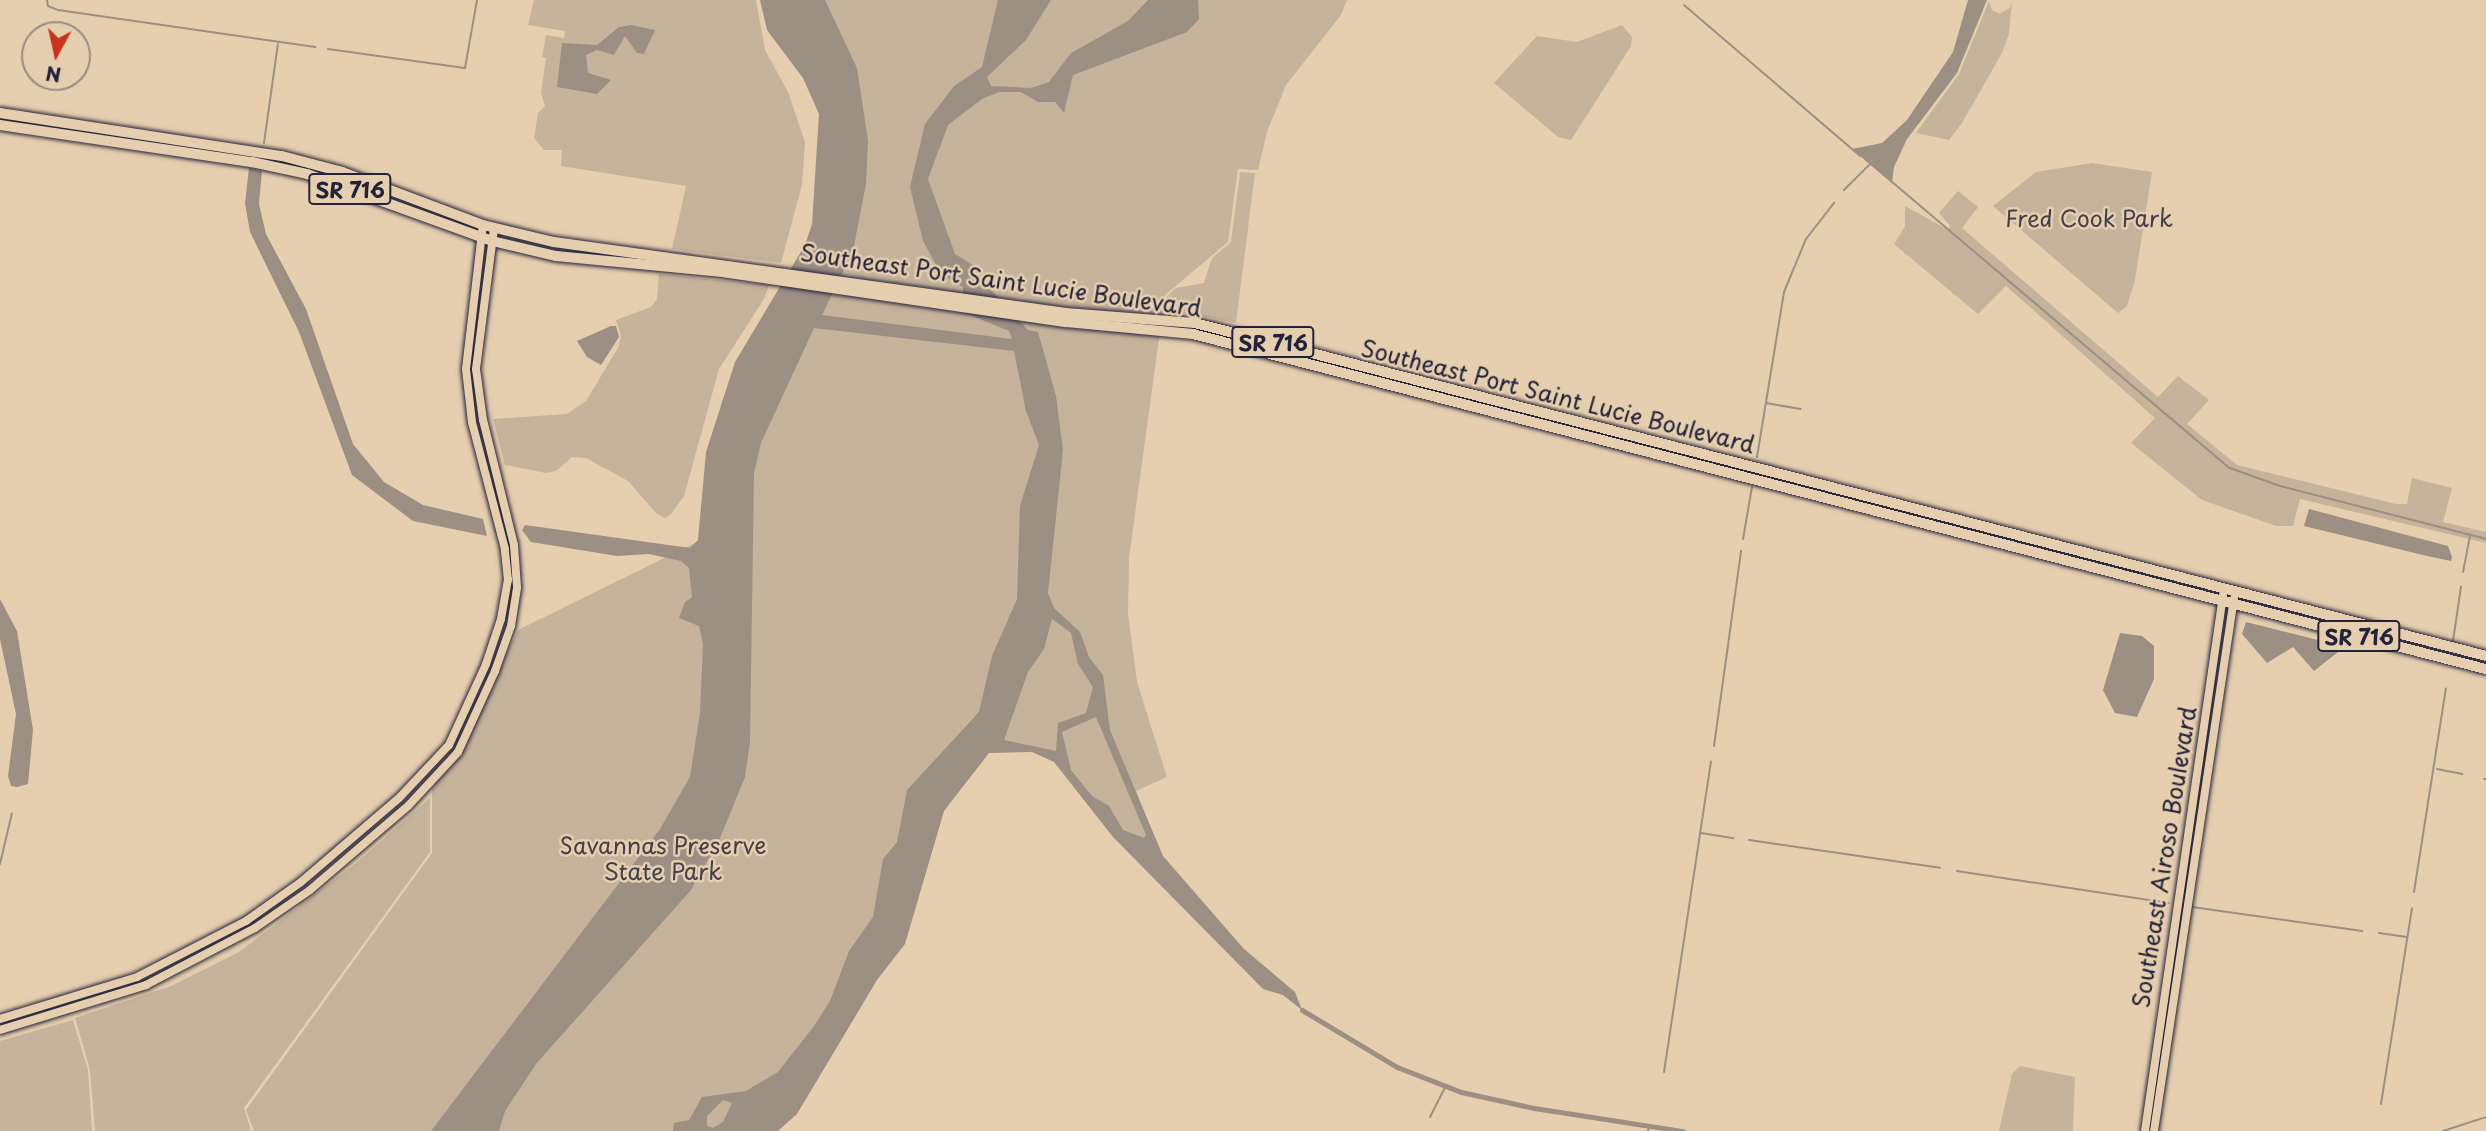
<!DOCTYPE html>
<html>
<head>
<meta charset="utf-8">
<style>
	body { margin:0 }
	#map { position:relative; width:2486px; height:1131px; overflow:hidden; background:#e5cfae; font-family:"Playpen Sans",sans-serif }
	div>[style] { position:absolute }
	.green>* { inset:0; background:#c6b39b }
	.water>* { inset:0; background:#9c8f84 }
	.stream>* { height:2px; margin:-1px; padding:0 1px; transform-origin:1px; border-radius:1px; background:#9c8f84 }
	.canal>* { height:5px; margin:-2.5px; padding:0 2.5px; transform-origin:2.5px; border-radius:2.5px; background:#9c8f84 }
	.roads { filter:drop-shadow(0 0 2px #22223b) drop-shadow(0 0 2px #22223b) }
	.secondary>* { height:8px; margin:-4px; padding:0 4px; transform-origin:4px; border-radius:4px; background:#e5cfae }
	.primary>* { height:10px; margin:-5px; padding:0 5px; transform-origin:5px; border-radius:5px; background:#e5cfae }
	span { translate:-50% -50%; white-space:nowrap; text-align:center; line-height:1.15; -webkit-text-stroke:5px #e5cfae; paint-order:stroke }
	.shield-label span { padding:2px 5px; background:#e5cfae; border:2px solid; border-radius:5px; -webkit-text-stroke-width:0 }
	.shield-label { font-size:21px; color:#22223b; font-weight:700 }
	.park-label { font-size:23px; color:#433f4e }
	.street-label { font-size:23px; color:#22223b }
	.north { position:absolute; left:21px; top:21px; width:70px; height:70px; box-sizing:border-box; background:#e5cfae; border:2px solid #978a80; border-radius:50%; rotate:188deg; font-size:19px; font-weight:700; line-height:28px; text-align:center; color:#22223b }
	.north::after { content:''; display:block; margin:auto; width:24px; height:32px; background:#c8321e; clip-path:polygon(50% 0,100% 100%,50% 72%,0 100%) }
</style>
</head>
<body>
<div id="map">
	<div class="green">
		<div style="clip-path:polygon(534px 0,756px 0,765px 50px,788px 92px,805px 142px,802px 185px,781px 263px,672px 249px,686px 186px,561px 166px,562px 150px,544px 150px,534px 138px,538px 113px,545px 106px,541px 93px,546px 58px,542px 57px,546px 35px,564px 38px,565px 31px,528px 25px)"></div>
		<div style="clip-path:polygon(799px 0,1347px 0,1341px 15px,1286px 85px,1267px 132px,1258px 170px,1238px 169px,1228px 242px,1165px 295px,1129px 558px,1128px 613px,1137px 682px,1167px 777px,1136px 791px,1150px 832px,1147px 844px,1134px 845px,1063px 764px,1036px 750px,990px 738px,942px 777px,912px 871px,751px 1131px,254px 1131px,246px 1110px,432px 853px,432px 788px,458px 756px,518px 630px,717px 532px,844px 147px)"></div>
		<div style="clip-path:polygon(2012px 0,2009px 34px,2002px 53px,1962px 123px,1949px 140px,1916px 133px,1959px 74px,1989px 1px,1992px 10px,1999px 14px,2010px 8px)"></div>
		<div style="clip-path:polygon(1622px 25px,1632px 37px,1631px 46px,1571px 140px,1558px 137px,1494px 83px,1537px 36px,1577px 42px)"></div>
		<div style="clip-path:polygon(2092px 163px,2152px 172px,2135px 280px,2127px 306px,2118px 313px,1993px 206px,2036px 172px)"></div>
		<div style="clip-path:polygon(1240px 172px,1255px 173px,1236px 323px,1165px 309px,1167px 296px,1176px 288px,1204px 283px,1212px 258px,1231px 242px)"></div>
		<div style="clip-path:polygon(1958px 191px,1978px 207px,1962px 228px,2158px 397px,2178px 376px,2209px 400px,2187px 424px,2237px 465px,2396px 504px,2407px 504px,2412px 478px,2452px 488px,2443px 522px,2486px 532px,2486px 543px,2300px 499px,2293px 526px,2276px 526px,2202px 500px,2131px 443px,2155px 418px,2006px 286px,1978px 314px,1894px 244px,1905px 226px,1905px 206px,1948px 230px,1950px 226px,1939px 213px)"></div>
		<div style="clip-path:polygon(659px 274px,769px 285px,764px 299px,719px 369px,684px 496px,671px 514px,665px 518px,656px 513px,628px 481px,586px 458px,572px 457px,556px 471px,546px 473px,505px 465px,493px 419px,567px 414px,586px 401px,619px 346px,621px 336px,616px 320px,651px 307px,657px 299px)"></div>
		<div style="clip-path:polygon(430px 798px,430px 852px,244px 1108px,251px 1131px,95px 1131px,90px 1070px,75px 1018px,171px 986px,239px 952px,355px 864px)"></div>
		<div style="clip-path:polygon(73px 1020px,88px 1070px,92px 1131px,0 1131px,0 1041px)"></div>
		<div style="clip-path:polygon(2020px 1066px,2075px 1077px,2073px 1131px,1999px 1131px,2012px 1074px)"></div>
	</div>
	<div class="water">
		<div style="clip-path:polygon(evenodd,760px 0,825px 0,857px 68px,868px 141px,866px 184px,853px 251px,822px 315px,1012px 339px,1009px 331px,963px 312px,963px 287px,941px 274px,923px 241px,910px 187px,925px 124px,954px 86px,982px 67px,998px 0,1051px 0,1026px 40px,987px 77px,991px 86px,1031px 88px,1049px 82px,1071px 53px,1128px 21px,1148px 0,1198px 0,1199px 19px,1187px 32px,1073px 75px,1064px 113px,1055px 102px,1038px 102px,1021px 92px,999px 92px,982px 99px,948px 125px,928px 179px,955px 254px,976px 267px,981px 279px,1028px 330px,1038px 332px,1056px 396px,1063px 450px,1048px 593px,1054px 608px,1080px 632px,1089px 657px,1103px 675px,1110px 730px,1163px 856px,1244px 949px,1295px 992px,1302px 1010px,1283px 995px,1263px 989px,1113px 837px,1054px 762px,1032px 752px,989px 753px,944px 811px,905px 944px,877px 980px,797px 1114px,778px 1131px,673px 1131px,674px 1123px,689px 1120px,702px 1097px,746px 1091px,778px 1072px,814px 1026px,830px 1001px,849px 951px,873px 917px,883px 859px,897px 842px,907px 790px,979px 712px,992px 656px,1017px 599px,1020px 506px,1039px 445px,1026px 411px,1014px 351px,814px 328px,761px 443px,754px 473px,750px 741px,745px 777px,720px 838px,691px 890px,536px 1064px,505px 1111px,499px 1131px,431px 1131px,660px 829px,690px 777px,700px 713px,703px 644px,699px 626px,679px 618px,685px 602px,692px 597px,689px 568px,681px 561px,649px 554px,617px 556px,531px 542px,522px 530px,525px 525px,690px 548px,698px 540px,706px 452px,735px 362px,805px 245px,812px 224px,819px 114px,803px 78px,767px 30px,760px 0,1052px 619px,1071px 633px,1078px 664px,1093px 687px,1086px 713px,1058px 723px,1056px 751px,1004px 740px,1028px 672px,1044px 649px,1052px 619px,760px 0,1096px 717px,1146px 835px,1144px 838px,1123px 830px,1109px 806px,1092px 796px,1071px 770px,1062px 732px,1096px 717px,760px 0,723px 1100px,732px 1103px,723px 1122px,713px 1128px,707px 1126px,707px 1116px,723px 1100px)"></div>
		<div style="clip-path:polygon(1968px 0,1987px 0,1957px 73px,1907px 139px,1894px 167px,1892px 183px,1852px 149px,1882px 143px,1907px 120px,1953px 52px)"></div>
		<div style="clip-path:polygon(631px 25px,655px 30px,644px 54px,637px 53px,625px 36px,614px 55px,597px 50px,586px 55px,588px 73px,611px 80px,597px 94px,557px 87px,562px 43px,597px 45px,619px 27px)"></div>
		<div style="clip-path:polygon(249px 168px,262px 171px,259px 204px,266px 234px,306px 309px,353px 444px,384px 482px,423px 505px,483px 519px,487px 536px,413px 521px,352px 475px,299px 332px,250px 232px,245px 203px)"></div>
		<div style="clip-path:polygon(611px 326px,616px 326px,619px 337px,601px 365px,587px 357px,577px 341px)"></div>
		<div style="clip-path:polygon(2309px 509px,2448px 546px,2452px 557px,2451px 561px,2427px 556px,2304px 526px)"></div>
		<div style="clip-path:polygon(0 599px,17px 631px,33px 730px,28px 784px,17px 787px,11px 786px,8px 776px,16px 714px,0 639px)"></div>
		<div style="clip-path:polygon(2246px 622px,2326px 642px,2336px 645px,2338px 652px,2314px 671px,2293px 647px,2267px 663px,2242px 634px)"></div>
		<div style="clip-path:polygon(2120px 633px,2142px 636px,2154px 646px,2154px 679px,2137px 717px,2115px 713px,2103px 690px)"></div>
	</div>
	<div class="stream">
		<div style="left:47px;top:0;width:6px;rotate:81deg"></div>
		<div style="left:48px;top:6px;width:11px;rotate:22deg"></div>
		<div style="left:58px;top:10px;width:260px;rotate:8.2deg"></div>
		<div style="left:1684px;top:5px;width:232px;rotate:40.6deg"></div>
		<div style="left:328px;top:49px;width:138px;rotate:7.9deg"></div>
		<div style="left:465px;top:68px;width:69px;rotate:-80deg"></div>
		<div style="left:264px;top:143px;width:100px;rotate:-82deg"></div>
		<div style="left:1865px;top:159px;width:478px;rotate:40.3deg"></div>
		<div style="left:2230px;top:468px;width:53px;rotate:19.8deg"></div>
		<div style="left:2280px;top:486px;width:213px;rotate:14.4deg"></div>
		<div style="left:1844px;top:190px;width:37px;rotate:-45deg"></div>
		<div style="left:1766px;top:403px;width:35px;rotate:10deg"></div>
		<div style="left:1757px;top:457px;width:167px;rotate:-80.7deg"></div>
		<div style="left:1784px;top:292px;width:57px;rotate:-67.5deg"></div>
		<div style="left:1806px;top:239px;width:46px;rotate:-52.1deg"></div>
		<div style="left:1743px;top:539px;width:53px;rotate:-80.2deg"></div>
		<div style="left:2463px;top:572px;width:37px;rotate:-79deg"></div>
		<div style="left:2453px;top:641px;width:55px;rotate:-81.6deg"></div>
		<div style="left:1714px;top:746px;width:197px;rotate:-82.1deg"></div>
		<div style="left:2437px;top:769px;width:26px;rotate:11deg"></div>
		<div style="left:2484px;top:779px;width:2px"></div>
		<div style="left:1701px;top:833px;width:33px;rotate:9deg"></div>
		<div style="left:1749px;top:840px;width:193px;rotate:8.3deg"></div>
		<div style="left:0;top:864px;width:52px;rotate:-76.8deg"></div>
		<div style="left:1957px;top:871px;width:214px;rotate:8.6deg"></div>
		<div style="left:2414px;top:892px;width:206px;rotate:-81.1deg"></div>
		<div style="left:2192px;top:907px;width:172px;rotate:8deg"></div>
		<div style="left:2379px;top:933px;width:28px;rotate:8deg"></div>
		<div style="left:1664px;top:1072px;width:314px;rotate:-81.4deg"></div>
		<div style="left:2381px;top:1104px;width:198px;rotate:-81deg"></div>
		<div style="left:1430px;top:1117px;width:35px;rotate:-63deg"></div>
		<div style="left:1648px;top:1131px;width:5px;rotate:-79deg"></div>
		<div style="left:2443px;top:1131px;width:45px;rotate:-18deg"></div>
	</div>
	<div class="canal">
		<div style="left:1302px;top:1010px;width:111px;rotate:31deg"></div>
		<div style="left:1397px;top:1067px;width:69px;rotate:21.3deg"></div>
		<div style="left:1461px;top:1092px;width:75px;rotate:12.4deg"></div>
		<div style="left:1534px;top:1108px;width:151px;rotate:8.8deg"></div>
	</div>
	<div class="roads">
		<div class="secondary">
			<div style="left:0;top:1019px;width:143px;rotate:-17deg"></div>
			<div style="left:137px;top:977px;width:123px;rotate:-27.2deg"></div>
			<div style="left:246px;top:921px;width:67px;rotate:-35.3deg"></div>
			<div style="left:301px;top:882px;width:130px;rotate:-40.6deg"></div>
			<div style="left:400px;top:797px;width:71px;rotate:-46.7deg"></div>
			<div style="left:449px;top:745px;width:89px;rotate:-65.4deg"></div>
			<div style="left:486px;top:664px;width:47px;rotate:-71.6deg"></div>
			<div style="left:501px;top:619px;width:40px;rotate:-80deg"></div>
			<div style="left:508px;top:580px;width:31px;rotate:-96deg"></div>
			<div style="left:505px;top:549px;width:131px;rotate:-104.6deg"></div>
			<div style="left:472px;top:422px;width:53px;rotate:-96.5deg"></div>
			<div style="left:466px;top:369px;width:145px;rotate:-83.3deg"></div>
			<div style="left:0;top:1030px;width:153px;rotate:-17.1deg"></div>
			<div style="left:146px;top:985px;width:123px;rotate:-27.6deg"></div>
			<div style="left:255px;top:928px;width:67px;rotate:-34.6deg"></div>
			<div style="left:310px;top:890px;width:130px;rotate:-40.6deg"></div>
			<div style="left:409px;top:805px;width:72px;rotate:-47.2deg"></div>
			<div style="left:458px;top:752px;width:89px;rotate:-65.4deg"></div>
			<div style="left:495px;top:671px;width:48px;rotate:-70.4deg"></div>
			<div style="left:511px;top:626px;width:39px;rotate:-81deg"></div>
			<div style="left:517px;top:587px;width:42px;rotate:-94.1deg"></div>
			<div style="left:514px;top:545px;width:129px;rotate:-103.9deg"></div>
			<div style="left:483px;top:420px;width:51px;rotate:-97.8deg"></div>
			<div style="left:476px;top:369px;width:142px;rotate:-82.7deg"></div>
			<div style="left:2145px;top:1131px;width:548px;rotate:-81.71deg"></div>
			<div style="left:2154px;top:1131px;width:539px;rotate:-81.46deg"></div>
		</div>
		<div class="primary">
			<div style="left:0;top:113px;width:285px;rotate:8.7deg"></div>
			<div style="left:282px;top:156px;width:62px;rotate:14.9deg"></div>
			<div style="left:342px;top:172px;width:151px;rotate:20.6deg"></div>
			<div style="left:483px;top:225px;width:73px;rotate:13.5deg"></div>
			<div style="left:554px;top:242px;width:517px;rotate:7.89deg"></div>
			<div style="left:1066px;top:313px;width:129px;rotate:4.4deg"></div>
			<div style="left:1195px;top:323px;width:1333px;rotate:14.46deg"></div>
			<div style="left:0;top:125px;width:255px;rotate:8.4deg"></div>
			<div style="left:252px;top:162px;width:56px;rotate:12.3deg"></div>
			<div style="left:307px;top:174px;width:197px;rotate:19.9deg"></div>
			<div style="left:492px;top:241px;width:66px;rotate:13.2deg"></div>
			<div style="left:556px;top:256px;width:167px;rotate:5.5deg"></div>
			<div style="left:722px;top:272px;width:348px;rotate:8.3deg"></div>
			<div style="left:1066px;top:322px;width:128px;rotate:5.4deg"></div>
			<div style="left:1193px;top:334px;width:1336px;rotate:14.53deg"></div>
		</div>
	</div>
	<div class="shield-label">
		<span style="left:350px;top:189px">SR 716</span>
		<span style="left:1273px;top:342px">SR 716</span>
		<span style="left:2359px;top:636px">SR 716</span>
	</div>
	<div class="park-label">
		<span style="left:2089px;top:218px">Fred Cook Park</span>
		<span style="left:663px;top:858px">Savannas Preserve<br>State Park</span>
	</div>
	<div class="street-label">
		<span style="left:1001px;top:280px;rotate:8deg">Southeast Port Saint Lucie Boulevard</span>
		<span style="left:1558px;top:396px;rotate:14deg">Southeast Port Saint Lucie Boulevard</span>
		<span style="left:2164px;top:857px;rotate:-81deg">Southeast Airoso Boulevard</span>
	</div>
	<div class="north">N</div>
</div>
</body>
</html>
